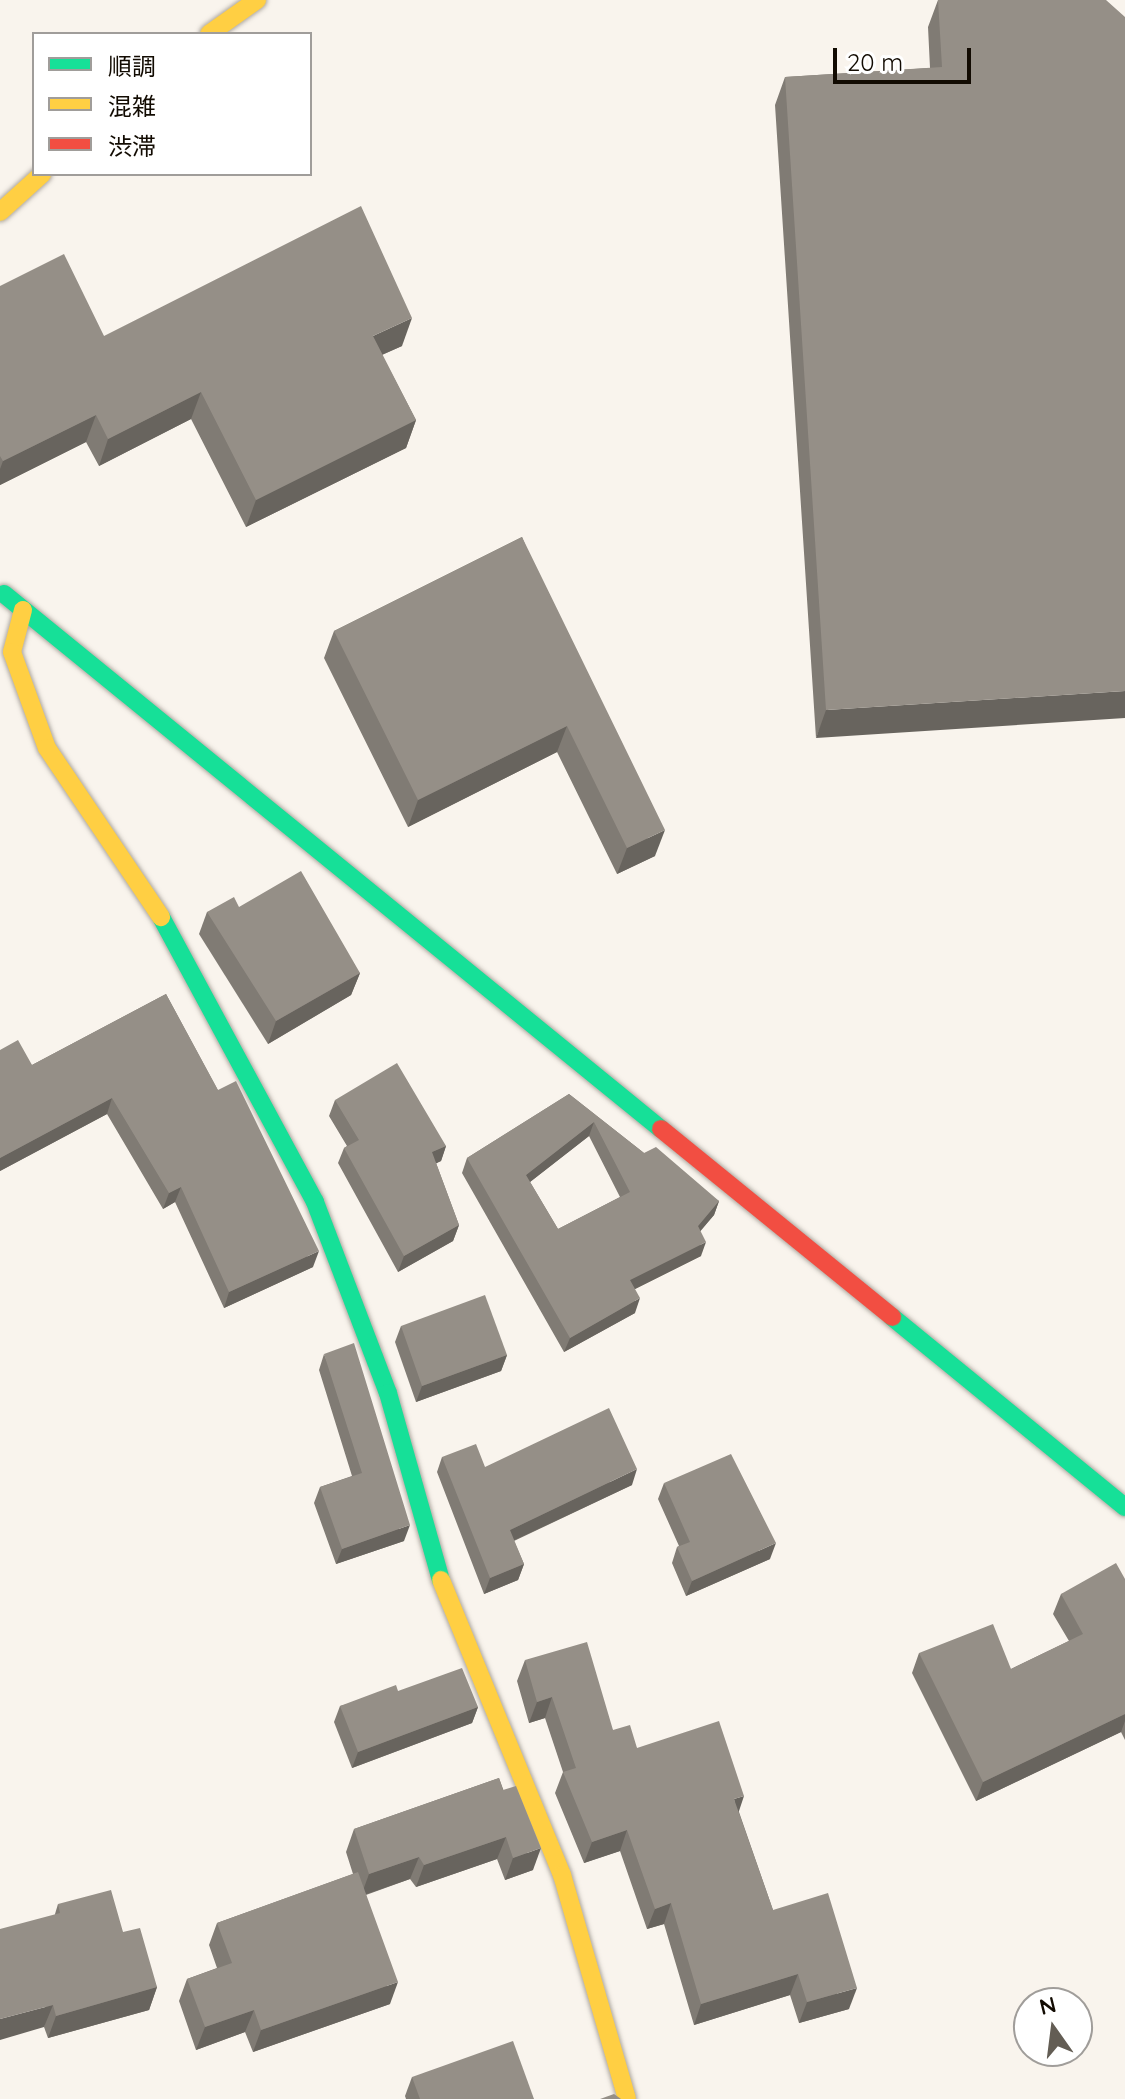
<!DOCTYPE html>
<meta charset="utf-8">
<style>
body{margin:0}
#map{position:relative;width:1125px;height:2099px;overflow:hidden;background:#f9f4ed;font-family:Quicksand,"Noto Sans JP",sans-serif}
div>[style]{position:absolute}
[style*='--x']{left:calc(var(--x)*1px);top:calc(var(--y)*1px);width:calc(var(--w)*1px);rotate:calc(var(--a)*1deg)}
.roads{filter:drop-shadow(0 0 2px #b0aaa2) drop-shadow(0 0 2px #b0aaa2)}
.fast>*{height:18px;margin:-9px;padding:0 9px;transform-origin:9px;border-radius:9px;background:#16e098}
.slow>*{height:18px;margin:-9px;padding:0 9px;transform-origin:9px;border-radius:9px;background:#ffcf43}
.jam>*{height:18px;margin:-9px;padding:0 9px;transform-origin:9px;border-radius:9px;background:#f24e42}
.wall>*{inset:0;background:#807b74}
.shaded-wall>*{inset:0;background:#68645e}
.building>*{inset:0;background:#958f87}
span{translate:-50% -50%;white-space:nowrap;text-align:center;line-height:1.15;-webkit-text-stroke:8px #fff;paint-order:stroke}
.legend{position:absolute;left:32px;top:32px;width:280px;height:144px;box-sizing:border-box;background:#fff;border:2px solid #a09d9a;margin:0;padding:10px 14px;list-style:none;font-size:24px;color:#120b02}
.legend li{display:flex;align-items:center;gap:16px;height:40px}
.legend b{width:40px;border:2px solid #a09d9a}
.north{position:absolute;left:1013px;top:1987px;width:80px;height:80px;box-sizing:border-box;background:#fff;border:2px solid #a09d9a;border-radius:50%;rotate:346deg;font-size:22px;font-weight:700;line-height:32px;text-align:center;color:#120b02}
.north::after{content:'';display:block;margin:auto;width:28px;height:36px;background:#635d54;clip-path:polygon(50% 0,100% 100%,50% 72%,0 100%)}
.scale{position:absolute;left:833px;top:48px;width:138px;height:36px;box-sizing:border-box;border:4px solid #120b02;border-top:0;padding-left:10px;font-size:24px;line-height:28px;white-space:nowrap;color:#120b02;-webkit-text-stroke:6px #fff;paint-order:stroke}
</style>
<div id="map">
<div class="roads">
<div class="fast">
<div style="--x:4;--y:594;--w:847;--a:39.16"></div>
<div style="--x:161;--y:917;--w:324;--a:61.6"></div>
<div style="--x:315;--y:1202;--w:204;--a:69.1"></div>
<div style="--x:388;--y:1393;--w:194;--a:74.2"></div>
<div style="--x:892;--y:1317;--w:301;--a:39.2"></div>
</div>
<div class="slow">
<div style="--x:209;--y:34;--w:59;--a:-35.3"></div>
<div style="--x:0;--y:212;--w:57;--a:-42.1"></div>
<div style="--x:23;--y:610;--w:43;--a:104.7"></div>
<div style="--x:12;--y:652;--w:102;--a:70"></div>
<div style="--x:47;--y:748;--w:204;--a:56"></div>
<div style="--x:441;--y:1580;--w:319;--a:67.7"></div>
<div style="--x:562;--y:1875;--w:233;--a:73.8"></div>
</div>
<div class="jam">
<div style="--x:661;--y:1129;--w:298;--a:39.1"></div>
</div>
</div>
<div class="wall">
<div style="clip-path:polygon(938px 0,1125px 17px,816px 738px,775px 105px,785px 77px,930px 68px,928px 27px)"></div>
<div style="clip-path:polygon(0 286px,104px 336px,402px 346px,382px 355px,416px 420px,406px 448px,246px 527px,191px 419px,99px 466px,86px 442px,0 485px)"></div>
<div style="clip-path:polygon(522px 537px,655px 856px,617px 874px,557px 752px,408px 827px,324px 658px,334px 631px)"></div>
<div style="clip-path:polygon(239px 907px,360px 973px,351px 995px,268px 1044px,199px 934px,207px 912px)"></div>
<div style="clip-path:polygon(166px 994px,313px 1267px,224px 1308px,175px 1202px,163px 1209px,107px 1114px,0 1171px,0 1050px,32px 1065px)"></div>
<div style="clip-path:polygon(evenodd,569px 1094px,644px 1153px,719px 1201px,714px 1215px,700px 1231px,701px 1256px,635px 1289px,635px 1313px,564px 1352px,462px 1173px,467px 1158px,569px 1094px,589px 1136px,620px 1197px,558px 1229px,530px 1182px,589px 1136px)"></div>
<div style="clip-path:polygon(335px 1100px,446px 1146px,441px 1161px,436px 1163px,459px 1225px,453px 1241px,398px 1272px,338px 1163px,344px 1148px,347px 1146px,329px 1116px)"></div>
<div style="clip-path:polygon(401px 1326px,507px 1355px,501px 1371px,416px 1402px,395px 1342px)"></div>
<div style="clip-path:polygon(324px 1354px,404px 1541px,336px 1564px,314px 1503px,320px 1487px,352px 1476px,319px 1370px)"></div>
<div style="clip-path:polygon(442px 1457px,485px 1467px,632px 1485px,514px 1541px,524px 1564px,518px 1580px,484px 1594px,437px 1472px)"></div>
<div style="clip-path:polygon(664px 1483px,770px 1559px,686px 1596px,672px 1563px,677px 1547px,679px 1546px,658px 1499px)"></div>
<div style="clip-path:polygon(1125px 1579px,1125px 1740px,1121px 1732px,976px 1801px,912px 1673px,919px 1653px,1011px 1669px,1069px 1641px,1053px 1614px,1061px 1594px)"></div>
<div style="clip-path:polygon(525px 1660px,613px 1730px,637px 1748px,739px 1812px,773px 1910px,849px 2009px,799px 2023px,790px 1995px,694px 2025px,664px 1924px,647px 1929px,620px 1851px,584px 1863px,555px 1793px,563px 1772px,545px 1718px,529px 1723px,517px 1681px)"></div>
<div style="clip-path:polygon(398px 1691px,478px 1707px,472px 1723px,352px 1768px,334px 1722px,340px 1706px)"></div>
<div style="clip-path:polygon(499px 1778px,533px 1870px,505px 1880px,497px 1859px,416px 1887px,410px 1879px,366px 1895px,390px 2004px,253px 2052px,245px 2032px,196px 2050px,179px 2001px,187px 1979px,217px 1968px,209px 1945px,217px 1923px,353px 1874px,346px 1852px,354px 1829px)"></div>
<div style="clip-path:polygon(58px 1904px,123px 1932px,157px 1987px,149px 2010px,48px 2038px,44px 2027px,55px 1914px)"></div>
<div style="clip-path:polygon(412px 2077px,534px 2099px,406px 2099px,405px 2096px)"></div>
</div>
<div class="shaded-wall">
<div style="clip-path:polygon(412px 318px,402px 346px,363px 363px,373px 336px)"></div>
<div style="clip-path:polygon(201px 392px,191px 419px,99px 466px,108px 439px)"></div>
<div style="clip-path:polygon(96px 415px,86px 442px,0 485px,0 469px,3px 461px)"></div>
<div style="clip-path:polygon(416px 420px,406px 448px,246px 527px,256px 500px)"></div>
<div style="clip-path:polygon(1125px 691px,1125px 718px,816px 738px,826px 710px)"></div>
<div style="clip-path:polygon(567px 726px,557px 752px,408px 827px,418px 800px)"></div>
<div style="clip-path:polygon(665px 830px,655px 856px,617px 874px,627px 848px)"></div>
<div style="clip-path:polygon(360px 973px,351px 995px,268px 1044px,276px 1021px)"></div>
<div style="clip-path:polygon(112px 1098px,107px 1114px,0 1171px,0 1158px)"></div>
<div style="clip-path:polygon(594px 1122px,589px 1136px,521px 1189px,526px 1175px)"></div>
<div style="clip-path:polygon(446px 1146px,441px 1161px,427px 1168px,432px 1152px)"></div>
<div style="clip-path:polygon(181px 1187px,175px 1202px,163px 1209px,169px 1193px)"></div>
<div style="clip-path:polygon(719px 1201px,714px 1215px,693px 1240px,698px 1226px)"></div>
<div style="clip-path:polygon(459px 1225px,453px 1241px,398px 1272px,404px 1256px)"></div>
<div style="clip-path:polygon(706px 1242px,701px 1256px,625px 1294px,630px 1280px)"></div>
<div style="clip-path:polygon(319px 1251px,313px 1267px,224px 1308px,229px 1292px)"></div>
<div style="clip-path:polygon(640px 1298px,635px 1313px,564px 1352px,570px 1338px)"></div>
<div style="clip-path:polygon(507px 1355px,501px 1371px,416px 1402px,422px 1386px)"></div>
<div style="clip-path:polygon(637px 1469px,632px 1485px,504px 1545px,510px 1530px)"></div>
<div style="clip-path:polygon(410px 1525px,404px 1541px,336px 1564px,342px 1549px)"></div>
<div style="clip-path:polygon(776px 1543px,770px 1559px,686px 1596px,692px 1581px)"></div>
<div style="clip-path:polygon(524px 1564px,518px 1580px,484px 1594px,490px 1578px)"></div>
<div style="clip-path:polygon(552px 1697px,545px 1718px,529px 1723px,537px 1702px)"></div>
<div style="clip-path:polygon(478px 1707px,472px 1723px,352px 1768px,358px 1752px)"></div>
<div style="clip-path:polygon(1125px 1714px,1125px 1721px,1121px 1732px,976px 1801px,983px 1782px)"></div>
<div style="clip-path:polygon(744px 1796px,737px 1817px,734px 1799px)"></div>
<div style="clip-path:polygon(627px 1830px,620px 1851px,584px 1863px,592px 1842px)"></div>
<div style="clip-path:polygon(506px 1837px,497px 1859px,416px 1887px,424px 1865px)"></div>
<div style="clip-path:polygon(541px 1848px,533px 1870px,505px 1880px,513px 1858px)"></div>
<div style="clip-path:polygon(419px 1857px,410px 1879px,361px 1896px,369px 1874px)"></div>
<div style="clip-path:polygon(671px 1903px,664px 1924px,647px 1929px,655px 1909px)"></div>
<div style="clip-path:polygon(798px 1974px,790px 1995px,694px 2025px,701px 2004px)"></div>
<div style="clip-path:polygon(398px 1982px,390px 2004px,253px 2052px,261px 2030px)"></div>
<div style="clip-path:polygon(157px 1987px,149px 2010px,48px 2038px,56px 2016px)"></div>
<div style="clip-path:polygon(857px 1988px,849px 2009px,799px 2023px,807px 2002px)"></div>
<div style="clip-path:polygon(53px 2005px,44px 2027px,0 2040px,0 2019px)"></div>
<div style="clip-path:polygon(254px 2010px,245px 2032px,196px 2050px,205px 2027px)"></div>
</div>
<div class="building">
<div style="clip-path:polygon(938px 0,1106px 0,1125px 17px,1125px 691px,826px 710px,785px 77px,942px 67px)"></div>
<div style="clip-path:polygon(361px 206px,412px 318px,373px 336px,416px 420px,256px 500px,201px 392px,108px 439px,96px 415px,3px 461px,0 456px,0 286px,64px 254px,104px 336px)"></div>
<div style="clip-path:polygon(522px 537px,665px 830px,627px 848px,567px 726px,418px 800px,334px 631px)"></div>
<div style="clip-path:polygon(301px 871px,360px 973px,276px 1021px,207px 912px,234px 897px,239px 907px)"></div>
<div style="clip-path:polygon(166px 994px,218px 1090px,236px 1081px,319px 1251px,229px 1292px,181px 1187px,169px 1193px,112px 1098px,0 1158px,0 1050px,18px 1040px,32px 1065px)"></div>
<div style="clip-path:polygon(397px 1063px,446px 1146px,432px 1152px,459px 1225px,404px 1256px,344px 1148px,359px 1140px,335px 1100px)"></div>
<div style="clip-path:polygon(evenodd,569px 1094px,644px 1153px,656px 1147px,719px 1201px,698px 1226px,706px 1242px,630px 1280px,640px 1298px,570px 1338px,467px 1158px,569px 1094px,594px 1122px,630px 1192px,558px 1229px,526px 1175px,594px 1122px)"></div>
<div style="clip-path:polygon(485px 1295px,507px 1355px,422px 1386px,401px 1326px)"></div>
<div style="clip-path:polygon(354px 1343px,410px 1525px,342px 1549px,320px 1487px,362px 1473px,324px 1354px)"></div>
<div style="clip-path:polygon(609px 1408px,637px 1469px,510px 1530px,524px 1564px,490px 1578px,442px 1457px,476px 1444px,485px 1467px)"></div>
<div style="clip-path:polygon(731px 1454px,776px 1543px,692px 1581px,677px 1547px,690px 1542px,664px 1483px)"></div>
<div style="clip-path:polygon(1116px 1563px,1125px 1579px,1125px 1714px,983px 1782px,919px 1653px,993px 1624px,1011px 1669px,1083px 1634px,1061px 1594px)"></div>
<div style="clip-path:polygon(587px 1642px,613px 1730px,630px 1725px,637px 1748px,719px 1721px,744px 1796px,734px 1799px,773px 1910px,828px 1893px,857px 1988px,807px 2002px,798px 1974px,701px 2004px,671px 1903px,655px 1909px,627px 1830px,592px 1842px,563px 1772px,576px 1768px,552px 1697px,537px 1702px,525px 1660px)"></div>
<div style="clip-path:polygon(462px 1668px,478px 1707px,358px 1752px,340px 1706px,396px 1685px,398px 1691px)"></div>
<div style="clip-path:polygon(499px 1778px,503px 1790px,516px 1786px,541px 1848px,513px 1858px,506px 1837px,424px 1865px,419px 1857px,369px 1874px,354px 1829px)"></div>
<div style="clip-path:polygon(358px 1872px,398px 1982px,261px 2030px,254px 2010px,205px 2027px,187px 1979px,232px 1963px,217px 1923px)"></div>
<div style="clip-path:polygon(111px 1890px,123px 1932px,140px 1928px,157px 1987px,56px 2016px,53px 2005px,0 2019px,0 1929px,60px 1913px,58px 1904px)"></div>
<div style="clip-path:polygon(513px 2041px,534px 2099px,420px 2099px,412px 2077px)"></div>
<div style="clip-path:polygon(614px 2094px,621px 2099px,600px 2099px)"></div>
</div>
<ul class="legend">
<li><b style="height:10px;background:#16e098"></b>順調</li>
<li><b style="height:10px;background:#ffcf43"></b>混雑</li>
<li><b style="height:10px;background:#f24e42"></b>渋滞</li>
</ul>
<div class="north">N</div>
<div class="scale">20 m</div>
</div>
